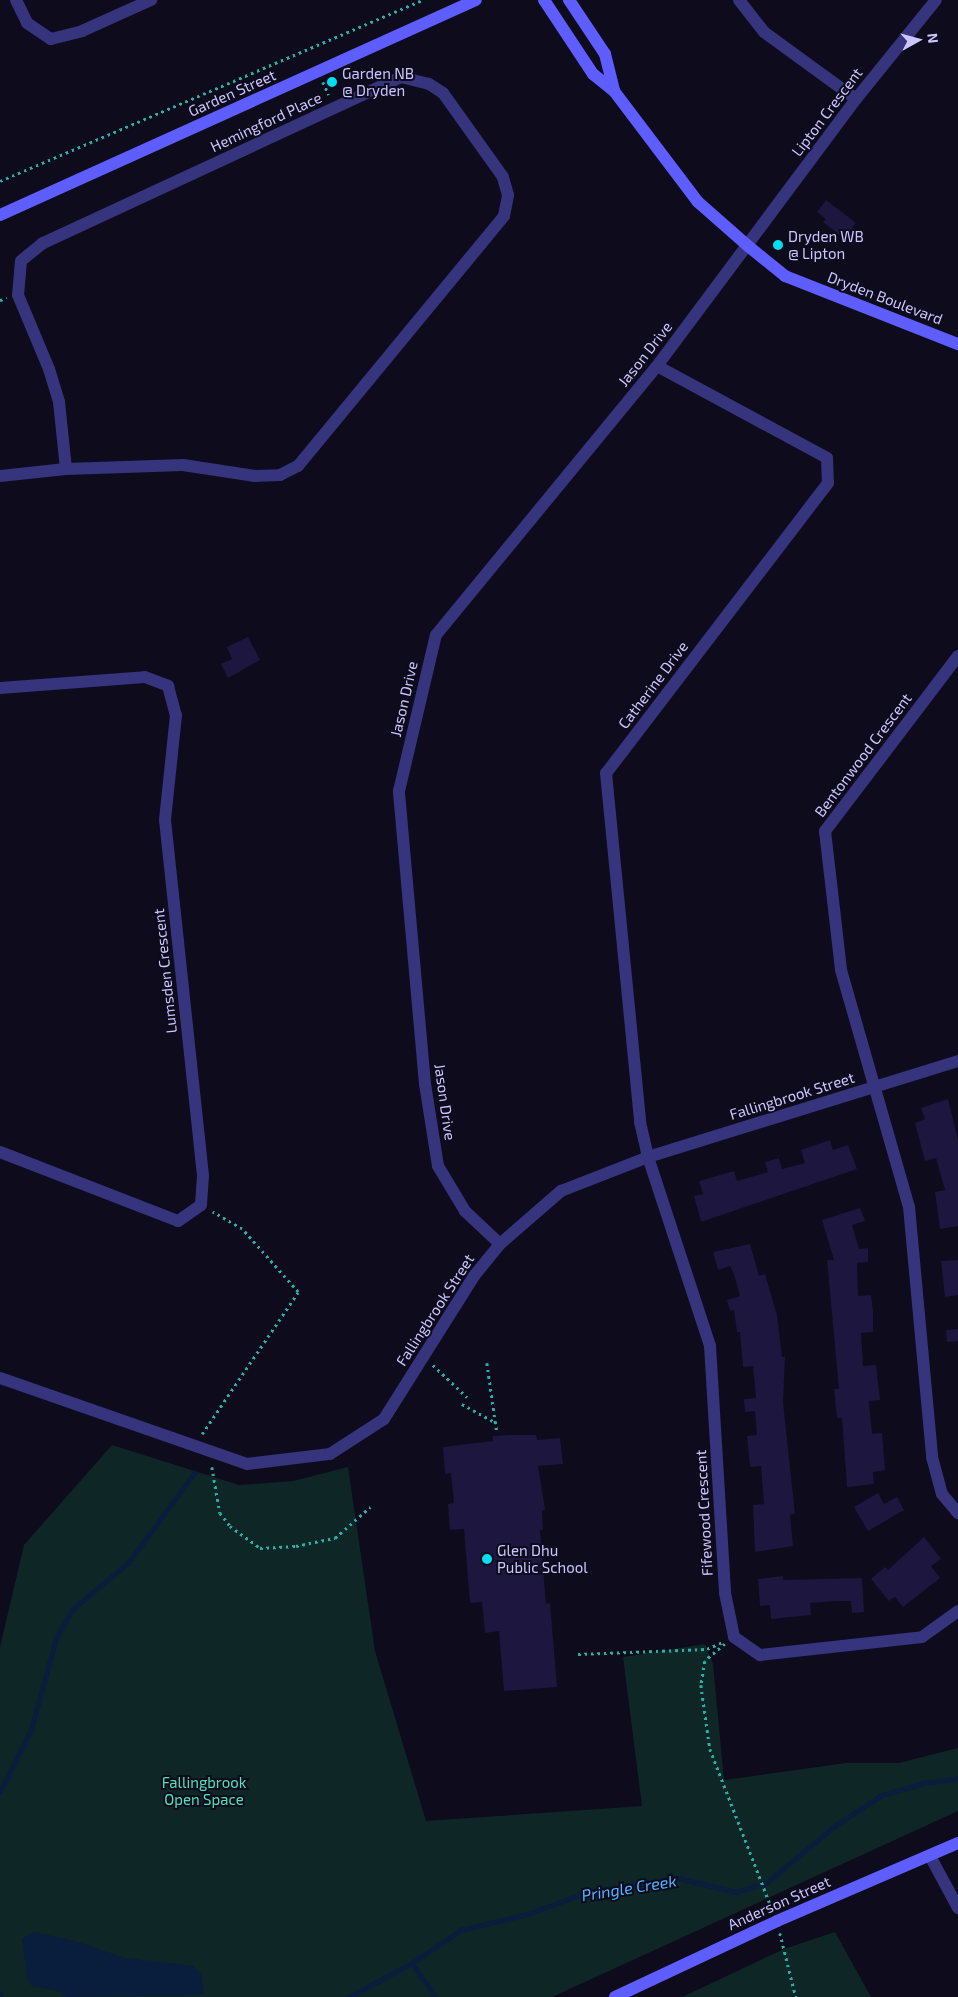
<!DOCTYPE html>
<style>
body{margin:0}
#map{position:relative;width:958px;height:1997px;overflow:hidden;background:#0d0b1c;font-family:"Exo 2",sans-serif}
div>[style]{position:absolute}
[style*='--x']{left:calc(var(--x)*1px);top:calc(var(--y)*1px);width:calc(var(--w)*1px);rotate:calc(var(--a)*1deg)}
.green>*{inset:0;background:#0e2625}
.water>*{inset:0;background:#091d3d}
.stream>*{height:4.5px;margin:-2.25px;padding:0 2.25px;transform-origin:2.25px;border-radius:2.25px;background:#091d3d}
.building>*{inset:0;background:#1d163e}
.path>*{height:2.5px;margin-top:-1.25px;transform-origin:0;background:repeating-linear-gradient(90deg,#29b0a5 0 2.5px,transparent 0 6.5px)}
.street>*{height:12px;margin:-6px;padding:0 6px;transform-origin:6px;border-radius:6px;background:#35347d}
.secondary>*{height:12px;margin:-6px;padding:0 6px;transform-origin:6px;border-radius:6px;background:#5e5dff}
.dots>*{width:14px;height:14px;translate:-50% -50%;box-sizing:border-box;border:2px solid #0d0b1c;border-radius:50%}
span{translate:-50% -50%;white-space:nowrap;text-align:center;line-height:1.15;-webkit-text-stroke:4px #0d0b1c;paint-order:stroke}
.poi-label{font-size:15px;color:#cbc6ff}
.left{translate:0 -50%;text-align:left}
.street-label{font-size:15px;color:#cbc6ff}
.park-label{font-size:15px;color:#50e1ba}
.water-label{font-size:16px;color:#54b3ff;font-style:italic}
.north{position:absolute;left:893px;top:15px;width:50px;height:50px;-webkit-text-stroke:4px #0d0b1c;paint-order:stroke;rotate:83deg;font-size:14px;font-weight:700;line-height:20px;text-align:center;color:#cbc6ff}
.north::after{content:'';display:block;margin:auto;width:18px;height:22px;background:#cbc6ff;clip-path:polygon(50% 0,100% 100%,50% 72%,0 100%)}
</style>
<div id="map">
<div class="green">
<div style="clip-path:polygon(112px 1445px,239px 1485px,293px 1481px,348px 1467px,375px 1651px,426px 1821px,642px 1806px,623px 1657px,705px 1644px,713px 1664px,724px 1780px,846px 1763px,899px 1763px,958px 1748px,958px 1811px,552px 1997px,0 1997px,0 1647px,24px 1545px)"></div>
<div style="clip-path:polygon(835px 1932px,871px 1997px,682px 1997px,784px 1949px)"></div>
</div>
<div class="water">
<div style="clip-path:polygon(34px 1932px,75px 1941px,125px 1958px,193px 1966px,201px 1974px,204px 1995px,67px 1997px,61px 1992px,32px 1986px,28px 1980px,22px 1939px)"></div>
</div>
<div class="stream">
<div style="--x:0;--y:1792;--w:69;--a:-63.4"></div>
<div style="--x:31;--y:1730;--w:95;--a:-74.8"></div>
<div style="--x:56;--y:1638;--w:34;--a:-60"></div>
<div style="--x:73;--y:1609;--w:72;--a:-39.9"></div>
<div style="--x:128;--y:1563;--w:112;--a:-53.7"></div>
<div style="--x:412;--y:1963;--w:42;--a:54.8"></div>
<div style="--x:0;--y:1993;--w:4;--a:76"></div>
<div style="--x:349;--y:1997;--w:72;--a:-28.4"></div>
<div style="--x:412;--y:1963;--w:59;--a:-34"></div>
<div style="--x:461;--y:1930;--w:69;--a:-13.4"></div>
<div style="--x:528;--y:1914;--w:63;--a:-20.4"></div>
<div style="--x:587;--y:1892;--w:92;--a:-8.7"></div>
<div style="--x:678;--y:1878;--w:60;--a:13.6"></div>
<div style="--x:736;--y:1892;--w:31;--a:-17"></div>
<div style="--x:766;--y:1883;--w:91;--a:-39.6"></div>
<div style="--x:836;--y:1825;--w:55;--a:-33.1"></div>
<div style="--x:882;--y:1795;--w:44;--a:-15.9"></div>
<div style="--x:924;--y:1783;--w:34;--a:-8"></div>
</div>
<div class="building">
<div style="clip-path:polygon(826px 200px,856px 223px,852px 227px,859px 232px,850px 243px,823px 222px,826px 219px,817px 212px)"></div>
<div style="clip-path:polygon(248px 637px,260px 660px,228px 678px,221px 664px,232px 659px,227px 647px)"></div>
<div style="clip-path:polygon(948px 1099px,958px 1140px,958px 1226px,940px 1229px,935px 1192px,945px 1190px,936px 1158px,925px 1161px,915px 1123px,925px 1119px,921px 1108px)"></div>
<div style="clip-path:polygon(830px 1140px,833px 1150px,848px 1145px,857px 1169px,701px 1222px,694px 1196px,703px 1194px,699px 1181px,734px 1171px,737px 1181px,768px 1172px,765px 1162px,779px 1158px,782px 1169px,805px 1163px,801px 1150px)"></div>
<div style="clip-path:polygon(860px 1208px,865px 1221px,852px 1225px,859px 1249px,868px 1248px,868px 1262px,857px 1263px,858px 1296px,871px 1295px,873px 1311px,873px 1332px,861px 1333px,863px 1366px,876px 1365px,880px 1400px,869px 1401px,872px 1434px,882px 1433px,885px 1470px,873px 1472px,874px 1484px,847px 1487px,842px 1418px,837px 1418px,834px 1389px,839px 1389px,827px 1260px,834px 1260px,822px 1220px)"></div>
<div style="clip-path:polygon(750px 1244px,759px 1276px,765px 1274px,777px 1315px,782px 1357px,785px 1357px,783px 1402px,795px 1514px,790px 1515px,793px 1546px,755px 1552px,753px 1505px,764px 1504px,761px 1466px,750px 1467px,747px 1436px,757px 1435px,755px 1411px,745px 1412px,744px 1399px,756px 1398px,753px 1366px,743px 1367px,740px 1332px,737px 1332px,734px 1310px,730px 1311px,727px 1300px,740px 1296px,734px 1274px,730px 1266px,718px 1270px,713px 1252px)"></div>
<div style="clip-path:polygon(958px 1260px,958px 1295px,945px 1297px,941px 1261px)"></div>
<div style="clip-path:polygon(958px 1329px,958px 1341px,947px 1342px,946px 1330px)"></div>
<div style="clip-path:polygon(512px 1435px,536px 1435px,537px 1440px,560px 1438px,563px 1464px,538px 1466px,545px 1510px,542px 1511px,543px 1530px,540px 1530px,546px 1604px,550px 1603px,557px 1687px,504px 1691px,499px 1631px,485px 1633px,482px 1602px,470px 1603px,464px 1529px,450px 1530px,448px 1504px,454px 1503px,451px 1473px,445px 1474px,443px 1447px,493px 1441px,493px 1436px)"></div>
<div style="clip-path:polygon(878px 1493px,884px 1504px,897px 1497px,904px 1510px,868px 1531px,854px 1507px)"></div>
<div style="clip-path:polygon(924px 1537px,941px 1559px,931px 1566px,940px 1578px,903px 1607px,895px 1597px,889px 1601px,871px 1579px,885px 1567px,888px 1570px)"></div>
<div style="clip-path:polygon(783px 1576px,783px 1580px,862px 1578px,864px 1612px,852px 1613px,851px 1601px,837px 1601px,810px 1603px,811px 1615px,771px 1619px,770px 1605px,760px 1606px,758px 1579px)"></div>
</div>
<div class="path">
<div style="--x:323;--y:82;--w:14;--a:65"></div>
<div style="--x:0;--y:181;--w:460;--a:-23.2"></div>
<div style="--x:0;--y:300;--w:7;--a:-16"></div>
<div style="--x:487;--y:1363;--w:70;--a:81.8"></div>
<div style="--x:433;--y:1365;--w:47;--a:43.3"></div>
<div style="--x:462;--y:1404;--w:39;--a:29"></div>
<div style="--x:202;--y:1434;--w:171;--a:-55.9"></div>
<div style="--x:298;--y:1292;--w:84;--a:-131.6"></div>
<div style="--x:242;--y:1229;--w:34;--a:-150"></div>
<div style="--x:212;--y:1467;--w:47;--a:80.1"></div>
<div style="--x:220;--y:1513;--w:16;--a:52"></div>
<div style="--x:230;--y:1526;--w:37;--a:36"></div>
<div style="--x:260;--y:1548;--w:36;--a:-3"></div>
<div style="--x:296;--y:1546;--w:40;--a:-12"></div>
<div style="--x:335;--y:1538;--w:47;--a:-41.5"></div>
<div style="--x:725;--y:1644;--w:26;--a:140"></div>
<div style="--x:705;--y:1661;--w:24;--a:99"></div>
<div style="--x:701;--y:1685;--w:65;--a:82"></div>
<div style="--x:710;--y:1749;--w:172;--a:68.8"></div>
<div style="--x:578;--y:1654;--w:129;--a:-2.2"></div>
<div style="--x:707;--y:1649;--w:17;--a:-24"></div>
<div style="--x:780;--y:1933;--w:66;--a:76"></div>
</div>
<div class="street">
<div style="--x:16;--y:0;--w:25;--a:64"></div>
<div style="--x:27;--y:23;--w:29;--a:34"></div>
<div style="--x:51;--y:39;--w:32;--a:-14"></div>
<div style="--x:82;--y:31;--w:76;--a:-24.2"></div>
<div style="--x:739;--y:0;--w:41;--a:52"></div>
<div style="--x:764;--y:32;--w:114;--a:36.1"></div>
<div style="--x:657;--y:366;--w:193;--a:28.4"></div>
<div style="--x:827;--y:458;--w:25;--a:88"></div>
<div style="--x:828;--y:483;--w:365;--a:127.4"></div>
<div style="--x:606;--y:773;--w:351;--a:84.4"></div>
<div style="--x:640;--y:1122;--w:36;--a:77"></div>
<div style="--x:648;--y:1157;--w:199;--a:71.8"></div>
<div style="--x:710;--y:1346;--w:247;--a:86.5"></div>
<div style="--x:725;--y:1593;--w:45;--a:78.4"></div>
<div style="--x:734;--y:1637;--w:32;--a:35"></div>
<div style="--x:760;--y:1655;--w:163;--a:-6.3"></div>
<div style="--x:922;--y:1637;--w:44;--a:-35.8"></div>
<div style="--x:0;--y:476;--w:66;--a:-6.1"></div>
<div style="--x:66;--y:469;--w:117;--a:-2"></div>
<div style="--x:183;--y:465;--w:73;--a:8.7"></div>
<div style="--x:255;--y:476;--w:25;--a:-2"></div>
<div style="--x:280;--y:475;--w:20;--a:-27"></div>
<div style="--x:298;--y:466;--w:324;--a:-50.5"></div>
<div style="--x:504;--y:216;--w:21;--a:-79"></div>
<div style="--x:508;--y:195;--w:19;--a:-106"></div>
<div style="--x:503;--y:177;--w:103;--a:-125.5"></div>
<div style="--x:443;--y:93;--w:17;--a:-147"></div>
<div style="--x:429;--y:84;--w:29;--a:-166"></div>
<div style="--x:401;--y:77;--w:395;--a:155.1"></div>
<div style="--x:43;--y:243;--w:28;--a:141"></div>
<div style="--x:21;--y:261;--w:34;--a:95"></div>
<div style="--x:18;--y:295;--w:80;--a:67.3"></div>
<div style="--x:49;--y:369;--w:34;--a:73"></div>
<div style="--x:59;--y:402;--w:67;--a:84"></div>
<div style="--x:958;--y:656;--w:220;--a:127.2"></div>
<div style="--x:825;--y:831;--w:140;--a:83.4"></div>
<div style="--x:841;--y:970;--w:247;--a:74"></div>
<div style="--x:909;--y:1207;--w:251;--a:84.7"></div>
<div style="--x:932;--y:1457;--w:38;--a:75"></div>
<div style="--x:942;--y:1494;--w:25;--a:50"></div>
<div style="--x:0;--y:688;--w:145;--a:-4.3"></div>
<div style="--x:145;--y:677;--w:25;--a:21"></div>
<div style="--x:168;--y:686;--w:30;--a:75"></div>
<div style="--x:176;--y:715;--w:106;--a:96"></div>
<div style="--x:165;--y:820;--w:358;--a:83.9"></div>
<div style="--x:203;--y:1176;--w:29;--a:94"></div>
<div style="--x:201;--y:1205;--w:28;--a:145"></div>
<div style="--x:178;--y:1221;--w:191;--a:-158.8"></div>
<div style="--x:500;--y:1244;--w:48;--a:-136.7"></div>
<div style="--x:465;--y:1211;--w:52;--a:-121"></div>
<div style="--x:438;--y:1166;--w:83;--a:-99"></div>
<div style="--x:425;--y:1084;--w:294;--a:-95.1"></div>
<div style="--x:399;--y:791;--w:160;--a:-76.7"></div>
<div style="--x:436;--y:635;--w:348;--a:-50.6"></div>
<div style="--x:657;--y:366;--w:333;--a:-53.3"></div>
<div style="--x:856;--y:99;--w:127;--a:-51.1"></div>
<div style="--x:0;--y:1378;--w:262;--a:19.2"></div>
<div style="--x:247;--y:1464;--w:84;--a:-6.9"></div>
<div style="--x:330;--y:1454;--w:64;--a:-32.9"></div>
<div style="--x:384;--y:1419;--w:169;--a:-57.8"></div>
<div style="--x:474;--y:1276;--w:41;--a:-50.9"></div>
<div style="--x:500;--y:1244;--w:81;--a:-41"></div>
<div style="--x:561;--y:1191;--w:93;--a:-21.3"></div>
<div style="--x:648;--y:1157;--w:325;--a:-17.2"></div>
<div style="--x:930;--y:1856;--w:59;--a:61.7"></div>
</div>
<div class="secondary">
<div style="--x:544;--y:0;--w:89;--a:56.5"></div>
<div style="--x:593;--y:74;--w:27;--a:39"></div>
<div style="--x:614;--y:91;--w:139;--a:52.9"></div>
<div style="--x:698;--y:202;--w:67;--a:41.3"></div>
<div style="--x:748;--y:246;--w:48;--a:39"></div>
<div style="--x:785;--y:276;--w:186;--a:21.5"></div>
<div style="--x:569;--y:0;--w:65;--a:56.3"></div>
<div style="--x:605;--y:54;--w:38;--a:76"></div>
<div style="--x:0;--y:215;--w:522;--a:-24.31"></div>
<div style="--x:615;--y:1997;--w:179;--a:-25.1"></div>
<div style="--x:777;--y:1921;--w:197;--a:-23.3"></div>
</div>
<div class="dots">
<div style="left:332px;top:82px;background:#00def1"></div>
<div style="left:778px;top:245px;background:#00def1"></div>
<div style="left:487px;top:1559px;background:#00def1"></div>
</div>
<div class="poi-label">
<span class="left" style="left:342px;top:82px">Garden NB<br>@ Dryden</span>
<span class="left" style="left:788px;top:245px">Dryden WB<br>@ Lipton</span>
<span class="left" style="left:497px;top:1559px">Glen Dhu<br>Public School</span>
</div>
<div class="street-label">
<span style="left:232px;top:93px;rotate:-24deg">Garden Street</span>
<span style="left:827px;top:112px;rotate:-53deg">Lipton Crescent</span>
<span style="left:266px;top:122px;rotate:-25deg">Hemingford Place</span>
<span style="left:885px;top:298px;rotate:21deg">Dryden Boulevard</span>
<span style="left:645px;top:354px;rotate:-52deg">Jason Drive</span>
<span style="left:653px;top:685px;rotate:-53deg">Catherine Drive</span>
<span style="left:404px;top:699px;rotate:-77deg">Jason Drive</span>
<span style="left:863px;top:755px;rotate:-53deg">Bentonwood Crescent</span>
<span style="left:165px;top:971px;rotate:-96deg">Lumsden Crescent</span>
<span style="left:792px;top:1096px;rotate:-17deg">Fallingbrook Street</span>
<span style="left:445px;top:1102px;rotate:82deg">Jason Drive</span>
<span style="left:435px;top:1310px;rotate:-57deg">Fallingbrook Street</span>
<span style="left:704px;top:1513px;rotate:-93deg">Fifewood Crescent</span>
<span style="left:779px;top:1903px;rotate:-24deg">Anderson Street</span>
</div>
<div class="park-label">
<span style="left:204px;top:1791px">Fallingbrook<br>Open Space</span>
</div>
<div class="water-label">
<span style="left:629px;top:1888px;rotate:-9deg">Pringle Creek</span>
</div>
<div class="north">N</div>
</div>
